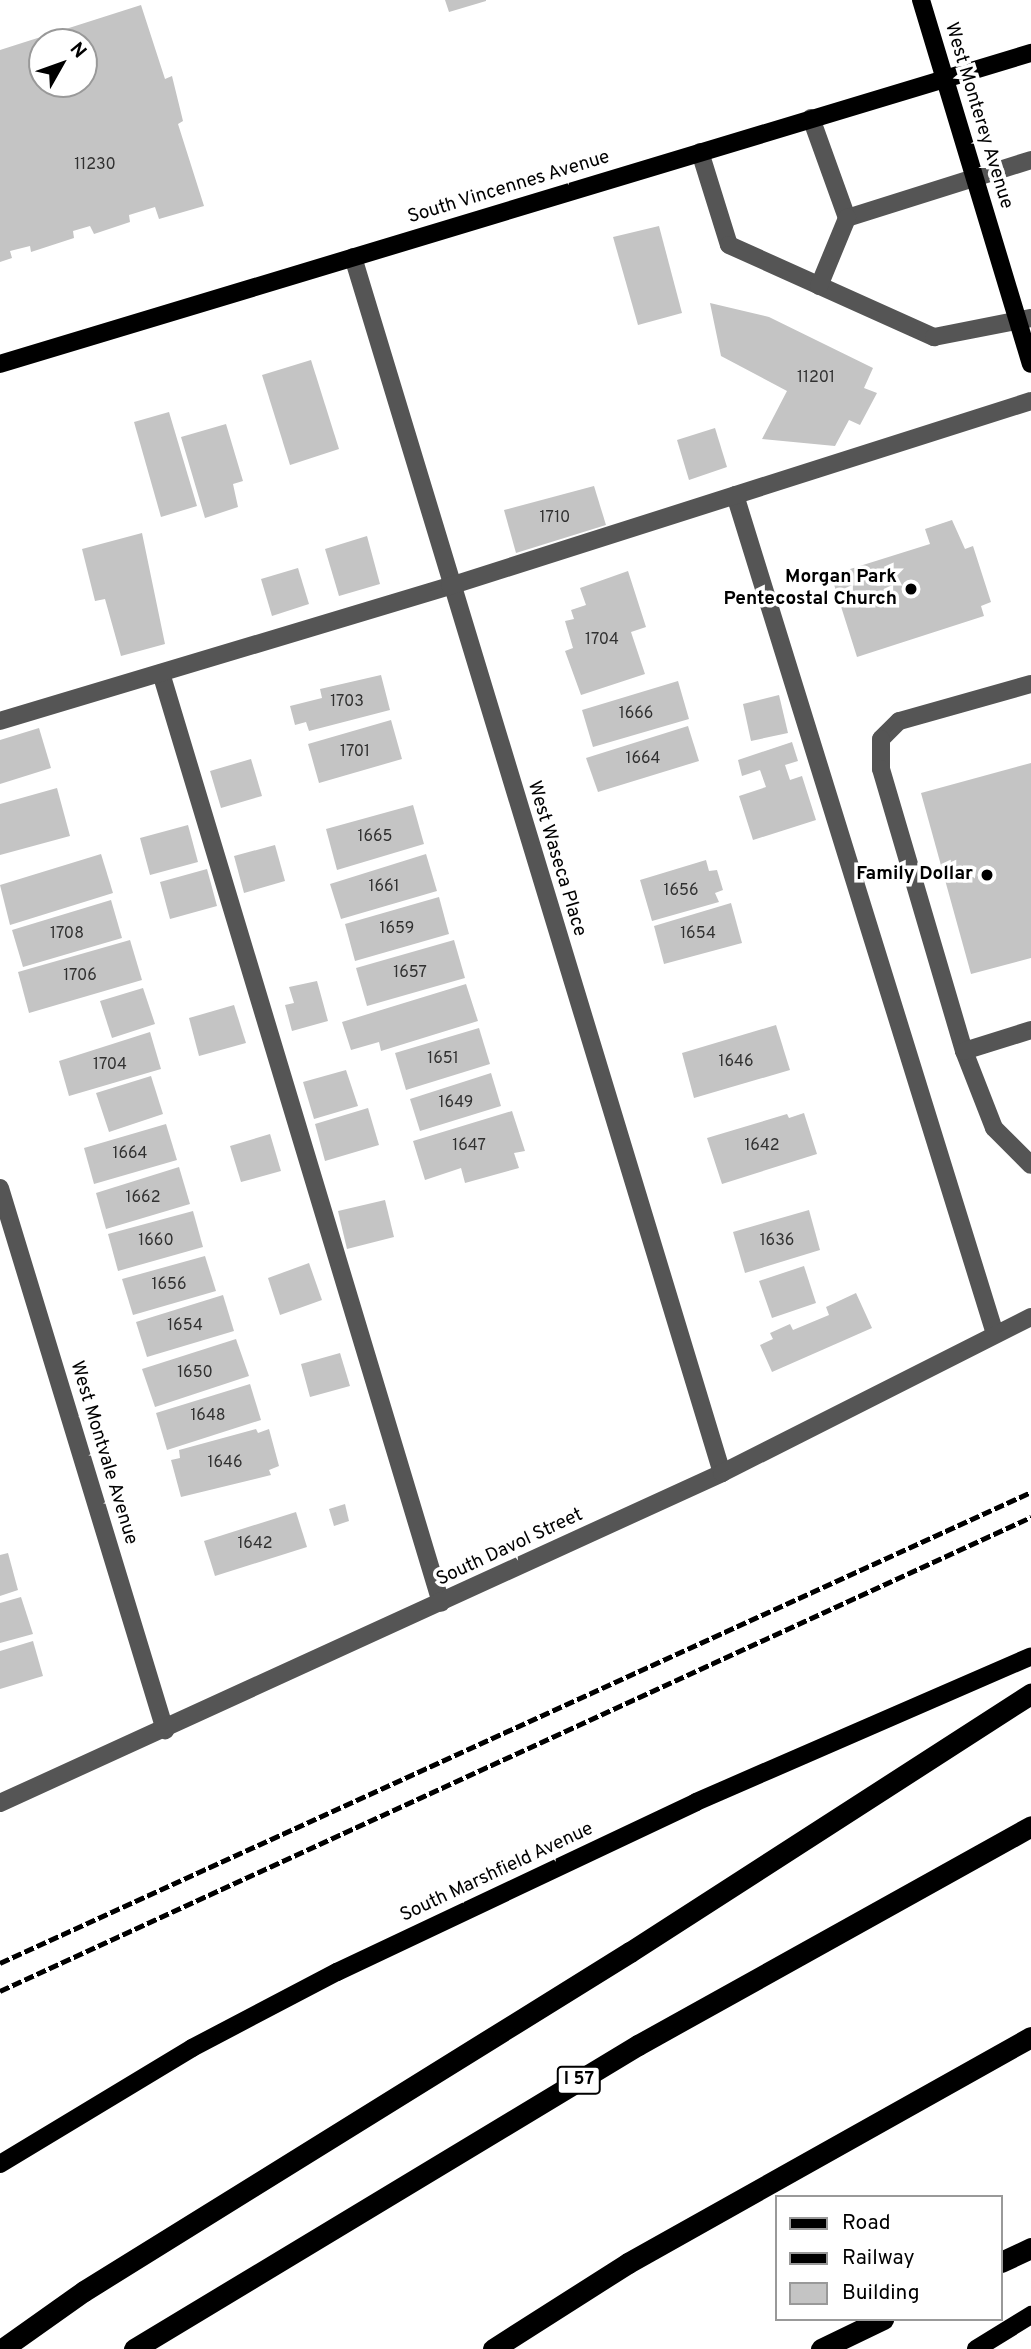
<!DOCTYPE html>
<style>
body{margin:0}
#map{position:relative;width:1031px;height:2349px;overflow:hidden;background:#fff;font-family:Overpass,sans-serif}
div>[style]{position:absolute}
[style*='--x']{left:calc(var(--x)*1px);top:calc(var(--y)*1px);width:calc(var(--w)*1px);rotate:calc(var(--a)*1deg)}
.building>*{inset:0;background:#c4c4c4}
.minor>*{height:18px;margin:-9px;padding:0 9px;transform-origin:9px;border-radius:9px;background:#555}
.major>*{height:18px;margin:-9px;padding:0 9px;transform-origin:9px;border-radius:9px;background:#000}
.highway>*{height:21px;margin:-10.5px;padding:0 10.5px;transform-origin:10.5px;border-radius:10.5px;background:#000}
.rail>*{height:5px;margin-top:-2.5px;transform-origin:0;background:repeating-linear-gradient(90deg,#000 0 10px,transparent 0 13.5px)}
.dots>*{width:19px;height:19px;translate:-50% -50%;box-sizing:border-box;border:4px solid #fff;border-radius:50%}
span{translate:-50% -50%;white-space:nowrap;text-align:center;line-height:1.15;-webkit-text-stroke:7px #fff;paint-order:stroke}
.number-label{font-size:16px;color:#313131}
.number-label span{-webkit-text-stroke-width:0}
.shield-label span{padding:2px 5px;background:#fff;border:2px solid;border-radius:5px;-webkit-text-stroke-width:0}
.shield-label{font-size:18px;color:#000;font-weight:700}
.street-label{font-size:19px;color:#000}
.poi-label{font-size:19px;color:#000;font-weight:700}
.right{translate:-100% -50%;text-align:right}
.legend{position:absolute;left:775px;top:2195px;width:228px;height:126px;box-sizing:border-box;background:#fff;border:2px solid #999;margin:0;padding:9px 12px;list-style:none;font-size:21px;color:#000}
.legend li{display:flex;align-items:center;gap:14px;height:35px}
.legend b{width:35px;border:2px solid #999}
.north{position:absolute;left:28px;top:28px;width:70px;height:70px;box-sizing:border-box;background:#fff;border:2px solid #999;border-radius:50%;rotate:50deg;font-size:19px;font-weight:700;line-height:28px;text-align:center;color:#000}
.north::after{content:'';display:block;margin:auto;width:24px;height:32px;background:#000;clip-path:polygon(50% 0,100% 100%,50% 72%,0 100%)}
</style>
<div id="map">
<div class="building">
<div style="clip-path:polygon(445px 0,486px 0,486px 1px,449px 12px)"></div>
<div style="clip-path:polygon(evenodd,141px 5px,165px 79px,172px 76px,183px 121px,178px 124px,204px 206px,159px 219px,155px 207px,129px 215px,130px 222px,94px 234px,90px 226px,73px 231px,74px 238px,31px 252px,30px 246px,10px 251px,12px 258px,0 262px,0 50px,141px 5px,42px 42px,84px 42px,84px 84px,42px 84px,42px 42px)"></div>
<div style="clip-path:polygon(659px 226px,682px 313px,638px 325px,613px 237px)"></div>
<div style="clip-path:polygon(710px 303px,769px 317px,873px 368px,864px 388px,877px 393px,860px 425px,849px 420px,835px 446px,762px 439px,787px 391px,721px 356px)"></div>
<div style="clip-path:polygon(311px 360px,339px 449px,290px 465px,262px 375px)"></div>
<div style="clip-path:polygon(169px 412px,197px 506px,161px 517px,134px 422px)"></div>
<div style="clip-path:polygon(226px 424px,243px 481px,233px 484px,238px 507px,205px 518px,181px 437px)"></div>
<div style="clip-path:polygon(715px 428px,727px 467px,689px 480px,677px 440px)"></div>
<div style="clip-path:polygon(594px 486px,606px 525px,516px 553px,504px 510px)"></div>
<div style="clip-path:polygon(952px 520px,965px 549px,973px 546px,991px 602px,981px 606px,984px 616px,857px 657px,831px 575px,930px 544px,925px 529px)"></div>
<div style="clip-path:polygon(142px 533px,165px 644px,121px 656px,105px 599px,95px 601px,82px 549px)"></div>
<div style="clip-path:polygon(367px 536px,380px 584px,339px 596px,325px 549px)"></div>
<div style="clip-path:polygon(298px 568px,309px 604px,272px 616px,261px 579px)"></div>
<div style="clip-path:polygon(628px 571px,646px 627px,631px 632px,645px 674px,581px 695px,565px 651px,573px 648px,565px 621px,574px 619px,571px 610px,586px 605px,580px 588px)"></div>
<div style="clip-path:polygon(381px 675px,390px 710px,309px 731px,306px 722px,295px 725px,290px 706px,322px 698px,320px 689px)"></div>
<div style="clip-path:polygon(678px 681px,689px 719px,593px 747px,582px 710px)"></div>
<div style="clip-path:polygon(779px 695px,788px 733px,751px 741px,743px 704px)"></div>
<div style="clip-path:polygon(391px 720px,402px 759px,319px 783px,308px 744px)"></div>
<div style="clip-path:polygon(688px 726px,699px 761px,598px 792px,586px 758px)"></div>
<div style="clip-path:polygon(39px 728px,51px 768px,0 784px,0 740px)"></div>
<div style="clip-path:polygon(792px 742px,798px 761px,785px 765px,790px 780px,802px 776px,816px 820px,753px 840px,739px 796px,766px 787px,760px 770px,742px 776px,738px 760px)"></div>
<div style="clip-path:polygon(251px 759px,262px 796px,221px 808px,210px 771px)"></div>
<div style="clip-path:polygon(1031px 763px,1031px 958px,971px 974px,921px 793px)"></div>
<div style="clip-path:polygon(57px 788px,70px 836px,0 855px,0 804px)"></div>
<div style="clip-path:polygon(413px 805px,424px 844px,337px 870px,326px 829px)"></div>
<div style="clip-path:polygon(188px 825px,198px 862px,150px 875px,140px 838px)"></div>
<div style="clip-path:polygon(275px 845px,285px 881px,244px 893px,234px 856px)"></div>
<div style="clip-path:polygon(101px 854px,113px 893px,10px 925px,0 885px)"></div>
<div style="clip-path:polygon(426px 854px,437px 891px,341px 919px,330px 884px)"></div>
<div style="clip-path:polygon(706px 860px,709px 871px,717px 870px,723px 890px,715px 893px,719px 902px,652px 921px,640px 880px)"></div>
<div style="clip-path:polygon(207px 869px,217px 906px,170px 919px,160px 882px)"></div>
<div style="clip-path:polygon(439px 897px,449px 934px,355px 961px,345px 924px)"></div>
<div style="clip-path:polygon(111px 900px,122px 938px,23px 967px,12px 930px)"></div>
<div style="clip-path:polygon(731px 903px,742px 943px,664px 964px,654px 926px)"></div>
<div style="clip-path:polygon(130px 940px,142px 980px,29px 1013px,18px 972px)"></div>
<div style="clip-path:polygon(454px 940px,465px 978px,367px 1006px,356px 968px)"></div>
<div style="clip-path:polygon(317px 981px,328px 1021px,292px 1031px,285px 1005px,294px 1003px,289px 987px)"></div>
<div style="clip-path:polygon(466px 984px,478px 1021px,381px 1051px,379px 1042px,351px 1050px,342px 1022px)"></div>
<div style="clip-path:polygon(143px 988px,155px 1024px,112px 1038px,100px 1001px)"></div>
<div style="clip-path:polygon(234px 1005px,246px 1043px,199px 1056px,189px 1018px)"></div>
<div style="clip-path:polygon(776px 1025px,790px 1070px,694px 1098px,682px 1053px)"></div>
<div style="clip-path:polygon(479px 1028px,490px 1064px,406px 1090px,395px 1053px)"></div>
<div style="clip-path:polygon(150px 1032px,161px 1069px,69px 1096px,59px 1061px)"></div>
<div style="clip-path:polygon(346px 1070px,358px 1106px,314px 1119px,303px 1082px)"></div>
<div style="clip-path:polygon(491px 1073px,501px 1106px,420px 1131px,410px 1099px)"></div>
<div style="clip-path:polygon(151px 1076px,163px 1114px,109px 1132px,96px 1093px)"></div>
<div style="clip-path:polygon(368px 1108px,379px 1145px,325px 1161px,315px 1124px)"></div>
<div style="clip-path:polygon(512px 1111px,525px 1151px,514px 1153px,519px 1168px,465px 1183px,461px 1168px,425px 1180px,413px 1141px)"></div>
<div style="clip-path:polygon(804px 1113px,817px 1154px,722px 1184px,707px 1138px,787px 1114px,789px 1118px)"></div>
<div style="clip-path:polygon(166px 1124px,177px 1160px,94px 1184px,84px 1148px)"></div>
<div style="clip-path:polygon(270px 1134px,281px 1171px,241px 1182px,230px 1146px)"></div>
<div style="clip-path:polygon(179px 1167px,190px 1204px,106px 1229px,96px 1193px)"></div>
<div style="clip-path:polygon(385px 1200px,394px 1237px,347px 1249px,338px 1211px)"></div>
<div style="clip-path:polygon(809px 1210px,820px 1250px,745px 1273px,733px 1232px)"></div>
<div style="clip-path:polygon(193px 1211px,203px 1247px,118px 1271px,108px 1234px)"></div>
<div style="clip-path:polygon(205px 1256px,216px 1291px,133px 1315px,122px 1279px)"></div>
<div style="clip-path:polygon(309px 1263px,322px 1300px,280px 1315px,268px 1278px)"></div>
<div style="clip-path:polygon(804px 1266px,816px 1303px,772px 1318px,759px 1281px)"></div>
<div style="clip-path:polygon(856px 1293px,872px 1328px,772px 1372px,760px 1345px,773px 1339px,770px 1333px,790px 1324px,793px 1330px,829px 1315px,826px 1307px)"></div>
<div style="clip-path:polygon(223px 1295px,234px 1331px,147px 1357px,136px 1322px)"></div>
<div style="clip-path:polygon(236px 1339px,249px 1376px,155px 1407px,142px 1369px)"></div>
<div style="clip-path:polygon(340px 1353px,350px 1386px,310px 1397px,301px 1364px)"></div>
<div style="clip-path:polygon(250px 1384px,261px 1420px,167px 1450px,156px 1413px)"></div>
<div style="clip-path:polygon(256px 1429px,258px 1433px,269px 1429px,279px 1466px,269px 1470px,271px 1475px,181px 1497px,171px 1460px,180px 1458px,179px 1450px)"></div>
<div style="clip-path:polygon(345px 1504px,349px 1521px,334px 1526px,329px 1509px)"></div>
<div style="clip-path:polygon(296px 1512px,307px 1547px,215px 1576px,204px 1541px)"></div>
<div style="clip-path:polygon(8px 1553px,18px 1590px,0 1596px,0 1555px)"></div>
<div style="clip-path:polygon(21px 1597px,33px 1634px,0 1643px,0 1603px)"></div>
<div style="clip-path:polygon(33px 1641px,43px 1676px,0 1689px,0 1651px)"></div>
</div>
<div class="minor">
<div style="--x:811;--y:118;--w:106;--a:70.2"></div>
<div style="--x:847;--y:218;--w:193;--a:-17.5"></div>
<div style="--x:700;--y:152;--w:97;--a:72.7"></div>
<div style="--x:729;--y:245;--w:225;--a:24.2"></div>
<div style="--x:934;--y:337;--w:99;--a:-11.1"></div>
<div style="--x:353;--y:257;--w:1271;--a:73.12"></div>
<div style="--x:819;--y:286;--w:74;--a:-67.6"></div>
<div style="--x:735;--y:495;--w:878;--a:72.78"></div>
<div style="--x:161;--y:673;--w:971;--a:73.24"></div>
<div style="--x:1031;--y:684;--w:137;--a:164.3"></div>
<div style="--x:899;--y:721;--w:25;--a:135"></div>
<div style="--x:881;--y:739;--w:30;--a:90"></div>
<div style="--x:881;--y:769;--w:294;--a:73.6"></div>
<div style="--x:964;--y:1051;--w:83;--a:68.7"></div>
<div style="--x:994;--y:1128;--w:52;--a:45"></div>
<div style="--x:0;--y:721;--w:470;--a:-16.7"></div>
<div style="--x:450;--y:586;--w:610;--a:-17.66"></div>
<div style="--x:964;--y:1051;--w:70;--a:-17.4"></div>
<div style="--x:0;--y:1188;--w:567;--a:73.07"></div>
<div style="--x:0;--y:1803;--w:794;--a:-24.56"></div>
<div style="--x:722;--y:1473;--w:346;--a:-26.8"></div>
</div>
<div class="major">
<div style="--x:921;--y:0;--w:380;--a:73.2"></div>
<div style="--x:0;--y:364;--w:1077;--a:-16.79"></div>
<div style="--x:0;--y:2164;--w:224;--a:-31.1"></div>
<div style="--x:192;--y:2048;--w:164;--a:-27.7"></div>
<div style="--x:337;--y:1972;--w:397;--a:-25.3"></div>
<div style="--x:696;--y:1802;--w:365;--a:-23.5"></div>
<div style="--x:976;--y:2349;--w:65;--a:-31.7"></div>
</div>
<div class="highway">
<div style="--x:1001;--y:2262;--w:33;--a:-25"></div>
<div style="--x:2;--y:2349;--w:100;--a:-35.3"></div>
<div style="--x:84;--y:2291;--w:643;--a:-31.84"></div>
<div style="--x:630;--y:1952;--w:477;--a:-32.8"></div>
<div style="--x:134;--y:2349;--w:589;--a:-31.1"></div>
<div style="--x:638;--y:2045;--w:450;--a:-29.1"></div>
<div style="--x:493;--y:2349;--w:160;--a:-32.5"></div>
<div style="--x:628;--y:2263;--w:462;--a:-29.3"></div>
<div style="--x:821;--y:2349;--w:69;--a:-25.8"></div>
</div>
<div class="rail">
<div style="--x:0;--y:1963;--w:1133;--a:-24.55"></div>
<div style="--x:0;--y:1991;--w:1135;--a:-24.69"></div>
</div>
<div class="dots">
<div style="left:911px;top:589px;background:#000"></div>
<div style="left:987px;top:875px;background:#000"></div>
</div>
<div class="number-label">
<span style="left:95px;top:165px">11230</span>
<span style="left:816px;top:378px">11201</span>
<span style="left:555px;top:518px">1710</span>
<span style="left:602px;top:640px">1704</span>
<span style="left:347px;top:702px">1703</span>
<span style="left:636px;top:714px">1666</span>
<span style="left:355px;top:752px">1701</span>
<span style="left:643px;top:759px">1664</span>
<span style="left:375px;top:837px">1665</span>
<span style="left:384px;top:887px">1661</span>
<span style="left:681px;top:891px">1656</span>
<span style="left:397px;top:929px">1659</span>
<span style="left:67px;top:934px">1708</span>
<span style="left:698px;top:934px">1654</span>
<span style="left:410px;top:973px">1657</span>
<span style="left:80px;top:976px">1706</span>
<span style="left:443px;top:1059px">1651</span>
<span style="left:736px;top:1062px">1646</span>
<span style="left:110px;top:1065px">1704</span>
<span style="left:456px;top:1103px">1649</span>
<span style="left:469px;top:1146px">1647</span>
<span style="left:762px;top:1146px">1642</span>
<span style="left:130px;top:1154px">1664</span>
<span style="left:143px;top:1198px">1662</span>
<span style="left:156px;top:1241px">1660</span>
<span style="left:777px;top:1241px">1636</span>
<span style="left:169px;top:1285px">1656</span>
<span style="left:185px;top:1326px">1654</span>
<span style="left:195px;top:1373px">1650</span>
<span style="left:208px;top:1416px">1648</span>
<span style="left:225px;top:1463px">1646</span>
<span style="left:255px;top:1544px">1642</span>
</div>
<div class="shield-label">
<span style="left:579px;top:2080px">I 57</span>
</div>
<div class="street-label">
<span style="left:978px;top:116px;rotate:73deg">West Monterey Avenue</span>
<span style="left:509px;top:188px;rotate:-17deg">South Vincennes Avenue</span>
<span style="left:556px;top:859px;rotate:73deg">West Waseca Place</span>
<span style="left:103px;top:1453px;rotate:73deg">West Montvale Avenue</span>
<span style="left:510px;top:1548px;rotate:-25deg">South Davol Street</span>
<span style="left:497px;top:1873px;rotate:-25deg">South Marshfield Avenue</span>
</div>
<div class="poi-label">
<span class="right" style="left:897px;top:589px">Morgan Park<br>Pentecostal Church</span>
<span class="right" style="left:973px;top:875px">Family Dollar</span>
</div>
<ul class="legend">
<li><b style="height:9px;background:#000"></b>Road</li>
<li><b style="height:9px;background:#000"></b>Railway</li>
<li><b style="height:19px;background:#c4c4c4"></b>Building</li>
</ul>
<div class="north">N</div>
</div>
